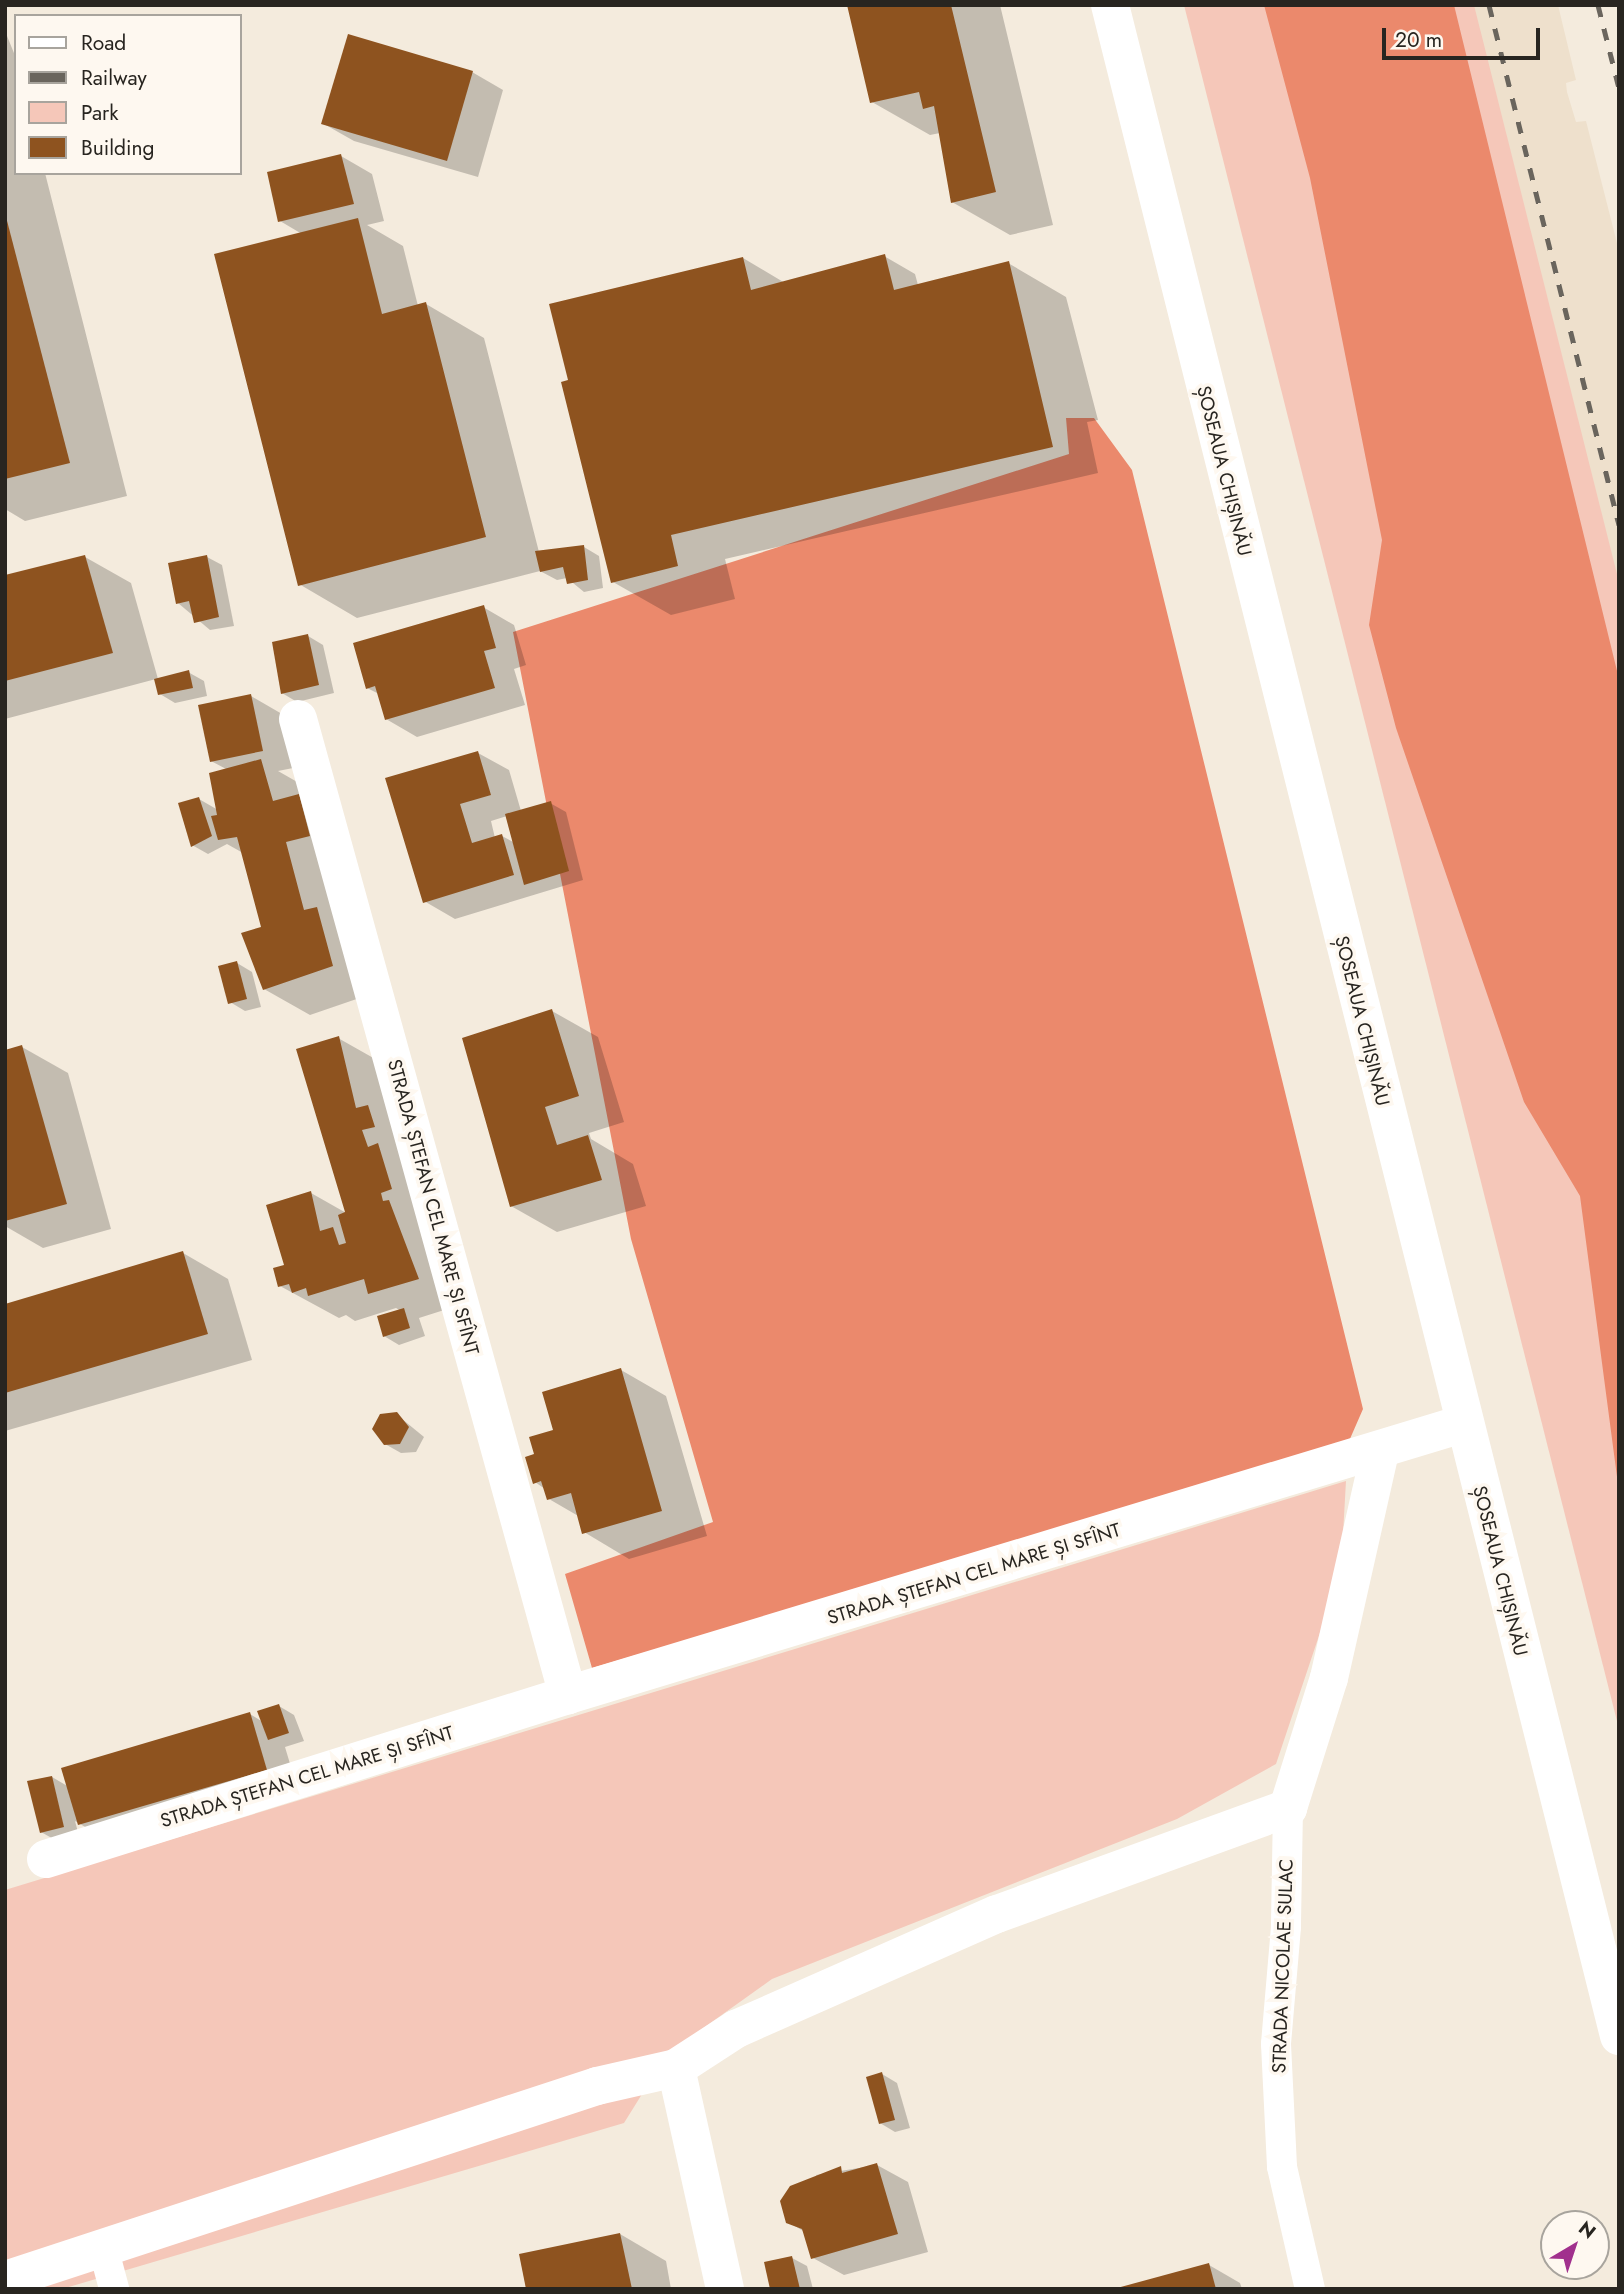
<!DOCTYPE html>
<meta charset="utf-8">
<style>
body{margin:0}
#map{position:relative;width:1624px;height:2294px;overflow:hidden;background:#f4ebdd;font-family:Jost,sans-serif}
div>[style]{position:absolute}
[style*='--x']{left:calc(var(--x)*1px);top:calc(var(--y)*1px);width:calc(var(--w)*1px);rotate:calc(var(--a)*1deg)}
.built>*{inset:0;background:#eee0cc}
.green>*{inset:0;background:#f5c7b9}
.forest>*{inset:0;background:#eb896c}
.shadow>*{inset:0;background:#0003}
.building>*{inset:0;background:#8e531f}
.service>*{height:30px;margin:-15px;padding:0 15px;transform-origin:15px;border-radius:15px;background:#fff}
.minor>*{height:38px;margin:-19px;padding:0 19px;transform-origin:19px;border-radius:19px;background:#fff}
.trunk>*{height:38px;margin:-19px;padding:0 19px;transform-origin:19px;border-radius:19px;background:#fff}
.rail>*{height:5px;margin-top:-2.5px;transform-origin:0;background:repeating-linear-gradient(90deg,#6a655d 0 12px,transparent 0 24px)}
span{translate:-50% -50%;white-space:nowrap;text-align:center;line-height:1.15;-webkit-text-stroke:7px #fef8f0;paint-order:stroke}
.street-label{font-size:19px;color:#282520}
.frame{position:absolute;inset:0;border:7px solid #282520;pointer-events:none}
.legend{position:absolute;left:14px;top:14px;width:228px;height:161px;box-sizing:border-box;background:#fef8f0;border:2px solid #a8a49d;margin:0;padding:9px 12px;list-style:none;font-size:21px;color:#282520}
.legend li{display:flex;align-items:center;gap:14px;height:35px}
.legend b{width:35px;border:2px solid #a8a49d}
.north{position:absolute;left:1540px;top:2210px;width:70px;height:70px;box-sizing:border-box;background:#fef8f0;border:2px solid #a8a49d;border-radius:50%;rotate:39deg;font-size:19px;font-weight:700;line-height:28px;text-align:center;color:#282520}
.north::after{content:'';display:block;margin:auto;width:24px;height:32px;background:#a1308d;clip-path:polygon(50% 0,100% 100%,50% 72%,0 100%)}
.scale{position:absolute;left:1382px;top:28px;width:158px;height:32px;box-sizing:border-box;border:4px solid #282520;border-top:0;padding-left:9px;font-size:21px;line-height:24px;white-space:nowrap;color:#282520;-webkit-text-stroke:5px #fef8f0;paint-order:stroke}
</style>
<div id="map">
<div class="built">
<div style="clip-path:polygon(1441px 5px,1558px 5px,1576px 80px,1566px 83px,1567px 92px,1576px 122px,1586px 121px,1619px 251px,1619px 719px)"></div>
</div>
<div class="green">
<div style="clip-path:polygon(1184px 5px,1474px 5px,1619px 582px,1619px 1729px)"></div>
<div style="clip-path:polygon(1346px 1481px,1341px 1570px,1276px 1764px,1177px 1819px,772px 1979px,667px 2054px,624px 2123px,62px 2289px,5px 2289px,5px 1890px)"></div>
</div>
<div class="forest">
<div style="clip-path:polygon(1264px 5px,1454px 5px,1619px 679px,1619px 1492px,1580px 1196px,1524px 1102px,1396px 728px,1369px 625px,1382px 540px,1310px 178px)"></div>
<div style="clip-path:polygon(1066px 418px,1094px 418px,1132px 470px,1363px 1409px,1346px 1448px,592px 1668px,565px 1574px,713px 1522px,631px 1239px,513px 632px,1069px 454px)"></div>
</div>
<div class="shadow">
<div style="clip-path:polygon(849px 5px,1000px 5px,1053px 225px,1010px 235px,952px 202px,940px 133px,930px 135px,872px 102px)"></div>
<div style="clip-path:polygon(5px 31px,16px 58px,16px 173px,45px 173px,127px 496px,25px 521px,5px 509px)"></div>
<div style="clip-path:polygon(472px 72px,503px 90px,478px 177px,354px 141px,324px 124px)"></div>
<div style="clip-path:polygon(341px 156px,372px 174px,384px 221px,367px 225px,403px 246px,418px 306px,426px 304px,484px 338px,539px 552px,584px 547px,599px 556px,603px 588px,584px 592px,567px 578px,557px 580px,540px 571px,357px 618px,299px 584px,302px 234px,280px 221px)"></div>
<div style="clip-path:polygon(884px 256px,915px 274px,918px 285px,1008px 263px,1066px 297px,1098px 420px,1087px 422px,1098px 473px,725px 559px,735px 599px,671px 615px,613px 582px,570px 381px,743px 258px,785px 283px)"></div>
<div style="clip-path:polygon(85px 557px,131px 583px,158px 679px,188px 672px,204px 681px,207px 696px,175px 703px,160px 694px,156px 679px,5px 719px,5px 577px)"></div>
<div style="clip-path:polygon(207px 557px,222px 565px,234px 626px,210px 630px,178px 603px)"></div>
<div style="clip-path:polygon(483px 607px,514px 625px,526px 665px,514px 669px,525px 705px,417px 737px,386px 719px,379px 694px,367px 688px)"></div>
<div style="clip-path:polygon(308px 636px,323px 645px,334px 693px,297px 702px,282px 693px)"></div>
<div style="clip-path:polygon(251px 696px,282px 714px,293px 768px,278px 771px,306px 787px,377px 992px,310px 1015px,264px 989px,264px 928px,243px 853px,227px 844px,208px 854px,192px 845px,199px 799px,218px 810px,228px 770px,211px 761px)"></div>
<div style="clip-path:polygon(evenodd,478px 753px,509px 770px,521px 811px,550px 803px,566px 812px,583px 880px,455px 919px,424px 901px,478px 753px,507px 816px,515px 843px,502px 836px,495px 838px,491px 821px,507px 816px)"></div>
<div style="clip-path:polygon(237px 963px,252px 972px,261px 1007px,245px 1011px,230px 1002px)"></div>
<div style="clip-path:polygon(552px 1011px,598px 1037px,624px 1122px,589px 1133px,591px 1139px,633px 1164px,646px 1206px,557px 1232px,511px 1206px)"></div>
<div style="clip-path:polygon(338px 1038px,384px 1064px,463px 1304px,419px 1318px,425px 1336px,399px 1345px,384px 1336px,401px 1311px,396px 1308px,355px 1321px,346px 1315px,339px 1318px,280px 1286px,311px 1193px,348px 1214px)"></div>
<div style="clip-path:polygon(22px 1047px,68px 1073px,111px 1229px,43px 1248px,5px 1226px,5px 1052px)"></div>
<div style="clip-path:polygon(183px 1253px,228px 1279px,252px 1360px,5px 1431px,5px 1305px)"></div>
<div style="clip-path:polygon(621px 1370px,666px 1396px,707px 1536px,629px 1559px,584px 1532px,580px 1517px,549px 1499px,545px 1489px,535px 1482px,536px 1455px)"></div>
<div style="clip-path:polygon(396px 1414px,424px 1437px,416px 1452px,401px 1453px,385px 1444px)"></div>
<div style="clip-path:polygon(279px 1706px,294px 1715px,304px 1741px,285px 1747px,297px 1787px,111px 1842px,75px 1821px,79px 1836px,57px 1841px,41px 1832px,52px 1777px,69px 1787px,250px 1714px,263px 1722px)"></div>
<div style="clip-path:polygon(882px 2074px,897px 2083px,910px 2128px,895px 2132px,880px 2123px)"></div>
<div style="clip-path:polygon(877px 2165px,908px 2182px,928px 2252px,844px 2275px,813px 2258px,805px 2232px,788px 2222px,818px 2180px,816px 2175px)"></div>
<div style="clip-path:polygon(620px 2234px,666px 2261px,671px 2289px,528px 2289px)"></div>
<div style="clip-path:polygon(792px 2258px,807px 2266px,813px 2289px,772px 2289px)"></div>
<div style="clip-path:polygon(1209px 2265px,1240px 2283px,1242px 2289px,1120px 2289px)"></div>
</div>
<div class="building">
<div style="clip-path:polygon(847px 5px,951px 5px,996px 192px,951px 203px,934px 106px,923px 109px,919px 92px,870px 103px)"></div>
<div style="clip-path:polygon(348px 34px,473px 71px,447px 161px,321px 124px)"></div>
<div style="clip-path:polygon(341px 154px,354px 204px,278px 222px,267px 172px)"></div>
<div style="clip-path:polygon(5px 213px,70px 463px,5px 479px)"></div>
<div style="clip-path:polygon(358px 218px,382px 314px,426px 302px,486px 537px,298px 586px,214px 254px)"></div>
<div style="clip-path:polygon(885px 254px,894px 290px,1009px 261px,1053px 447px,671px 535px,678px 566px,611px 583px,561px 382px,568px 380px,549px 304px,743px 257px,751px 290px)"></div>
<div style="clip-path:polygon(584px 545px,588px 580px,567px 584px,563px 567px,540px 572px,535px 551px)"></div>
<div style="clip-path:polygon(85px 555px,113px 653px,5px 681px,5px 575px)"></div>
<div style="clip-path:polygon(207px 555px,219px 617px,194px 623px,189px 601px,176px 604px,168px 563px)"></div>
<div style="clip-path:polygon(484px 605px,496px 648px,484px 651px,495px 688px,385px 720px,375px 686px,366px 689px,353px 643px)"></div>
<div style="clip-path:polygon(308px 634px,319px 685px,281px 694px,272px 642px)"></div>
<div style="clip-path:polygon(189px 670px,193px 688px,158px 695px,154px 679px)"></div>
<div style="clip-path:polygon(251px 694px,263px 751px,210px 762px,198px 705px)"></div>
<div style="clip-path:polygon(478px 751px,491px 795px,460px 804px,472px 843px,502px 834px,514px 875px,423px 903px,385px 778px)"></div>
<div style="clip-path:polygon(261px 759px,273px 801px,299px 794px,310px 836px,286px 842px,304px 910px,317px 907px,333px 966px,263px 990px,241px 933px,261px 927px,237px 837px,218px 840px,211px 816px,217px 815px,209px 773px)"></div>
<div style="clip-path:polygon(199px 797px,212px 836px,191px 847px,178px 803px)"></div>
<div style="clip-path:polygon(551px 801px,569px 871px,524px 885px,505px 814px)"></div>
<div style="clip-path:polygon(237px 961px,247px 999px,228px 1004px,218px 966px)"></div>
<div style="clip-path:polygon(552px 1009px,579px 1096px,545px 1107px,557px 1145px,588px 1135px,602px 1180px,510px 1207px,462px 1038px)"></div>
<div style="clip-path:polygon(339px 1036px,356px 1108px,368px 1105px,375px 1127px,362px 1130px,368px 1147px,378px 1143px,392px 1189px,381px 1193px,383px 1201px,389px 1200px,419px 1279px,368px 1294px,364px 1279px,308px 1296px,306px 1288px,292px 1293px,289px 1284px,278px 1287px,273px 1268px,284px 1265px,266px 1205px,311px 1191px,320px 1231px,333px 1227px,339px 1245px,346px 1243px,338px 1215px,345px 1212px,296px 1049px)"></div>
<div style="clip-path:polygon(22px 1045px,67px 1204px,5px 1221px,5px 1050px)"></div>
<div style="clip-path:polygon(183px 1251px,208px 1334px,5px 1393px,5px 1304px)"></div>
<div style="clip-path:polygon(404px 1308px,410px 1328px,383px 1337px,377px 1316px)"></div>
<div style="clip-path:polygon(621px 1368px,662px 1511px,582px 1534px,571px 1493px,547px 1500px,541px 1481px,533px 1484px,525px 1457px,534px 1454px,529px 1437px,553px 1430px,542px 1392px)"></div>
<div style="clip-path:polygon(397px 1412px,409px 1427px,400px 1444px,384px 1445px,372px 1429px,380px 1414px)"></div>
<div style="clip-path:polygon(279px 1704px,289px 1733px,268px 1740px,257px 1711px)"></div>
<div style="clip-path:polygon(250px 1712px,267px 1770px,78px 1825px,61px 1768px)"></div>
<div style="clip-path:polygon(52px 1776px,64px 1827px,40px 1833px,27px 1781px)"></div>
<div style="clip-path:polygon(882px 2072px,895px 2120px,879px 2124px,866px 2077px)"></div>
<div style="clip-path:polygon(877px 2163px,898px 2234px,811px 2259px,802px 2229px,786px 2223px,780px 2201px,790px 2186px,841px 2166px,842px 2173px)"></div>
<div style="clip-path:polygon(620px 2233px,632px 2289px,526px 2289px,519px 2254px)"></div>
<div style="clip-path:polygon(792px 2256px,800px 2289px,770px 2289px,764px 2262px)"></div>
<div style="clip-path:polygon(1209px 2263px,1216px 2289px,1117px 2289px,1117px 2288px)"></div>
</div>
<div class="service">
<div style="--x:1288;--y:1808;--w:119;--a:91"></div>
<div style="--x:1286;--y:1927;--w:117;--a:94.9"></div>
<div style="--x:1276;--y:2044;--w:123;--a:87.2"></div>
<div style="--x:1282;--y:2167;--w:125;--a:77.1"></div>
<div style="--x:104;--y:2251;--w:39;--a:75"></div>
</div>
<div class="minor">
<div style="--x:298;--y:719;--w:1013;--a:74.54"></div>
<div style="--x:46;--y:1859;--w:547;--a:-17.44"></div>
<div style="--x:568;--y:1695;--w:934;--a:-16.86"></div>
<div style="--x:676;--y:2068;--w:226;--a:77.5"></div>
<div style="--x:5;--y:2280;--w:623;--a:-18.14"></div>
<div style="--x:597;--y:2086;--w:81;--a:-12.8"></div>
<div style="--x:676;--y:2068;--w:72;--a:-33"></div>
<div style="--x:736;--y:2029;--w:285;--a:-23.8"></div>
<div style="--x:997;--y:1914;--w:310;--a:-20"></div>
<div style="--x:1288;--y:1808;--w:136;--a:-72.5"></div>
<div style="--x:1329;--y:1678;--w:232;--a:-77.3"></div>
</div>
<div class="trunk">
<div style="--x:1110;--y:5;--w:2094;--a:75.93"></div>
</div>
<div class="rail">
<div style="--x:1489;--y:5;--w:536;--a:75.96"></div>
<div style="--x:1598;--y:5;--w:86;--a:75.8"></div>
</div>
<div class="street-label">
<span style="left:1224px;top:471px;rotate:76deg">ȘOSEAUA CHIȘINĂU</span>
<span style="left:1362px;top:1021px;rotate:76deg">ȘOSEAUA CHIȘINĂU</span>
<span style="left:433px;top:1207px;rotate:75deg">STRADA ȘTEFAN CEL MARE ȘI SFÎNT</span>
<span style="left:1500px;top:1571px;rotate:76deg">ȘOSEAUA CHIȘINĂU</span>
<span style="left:974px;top:1574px;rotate:-17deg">STRADA ȘTEFAN CEL MARE ȘI SFÎNT</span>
<span style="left:307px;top:1777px;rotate:-17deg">STRADA ȘTEFAN CEL MARE ȘI SFÎNT</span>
<span style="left:1283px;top:1966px;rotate:-88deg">STRADA NICOLAE SULAC</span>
</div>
<div class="frame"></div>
<ul class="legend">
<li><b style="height:9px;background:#fff"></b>Road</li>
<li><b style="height:9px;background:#6a655d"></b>Railway</li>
<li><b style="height:19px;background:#f5c7b9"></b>Park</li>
<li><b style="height:19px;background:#8e531f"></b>Building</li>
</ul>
<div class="north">N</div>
<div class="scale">20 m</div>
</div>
